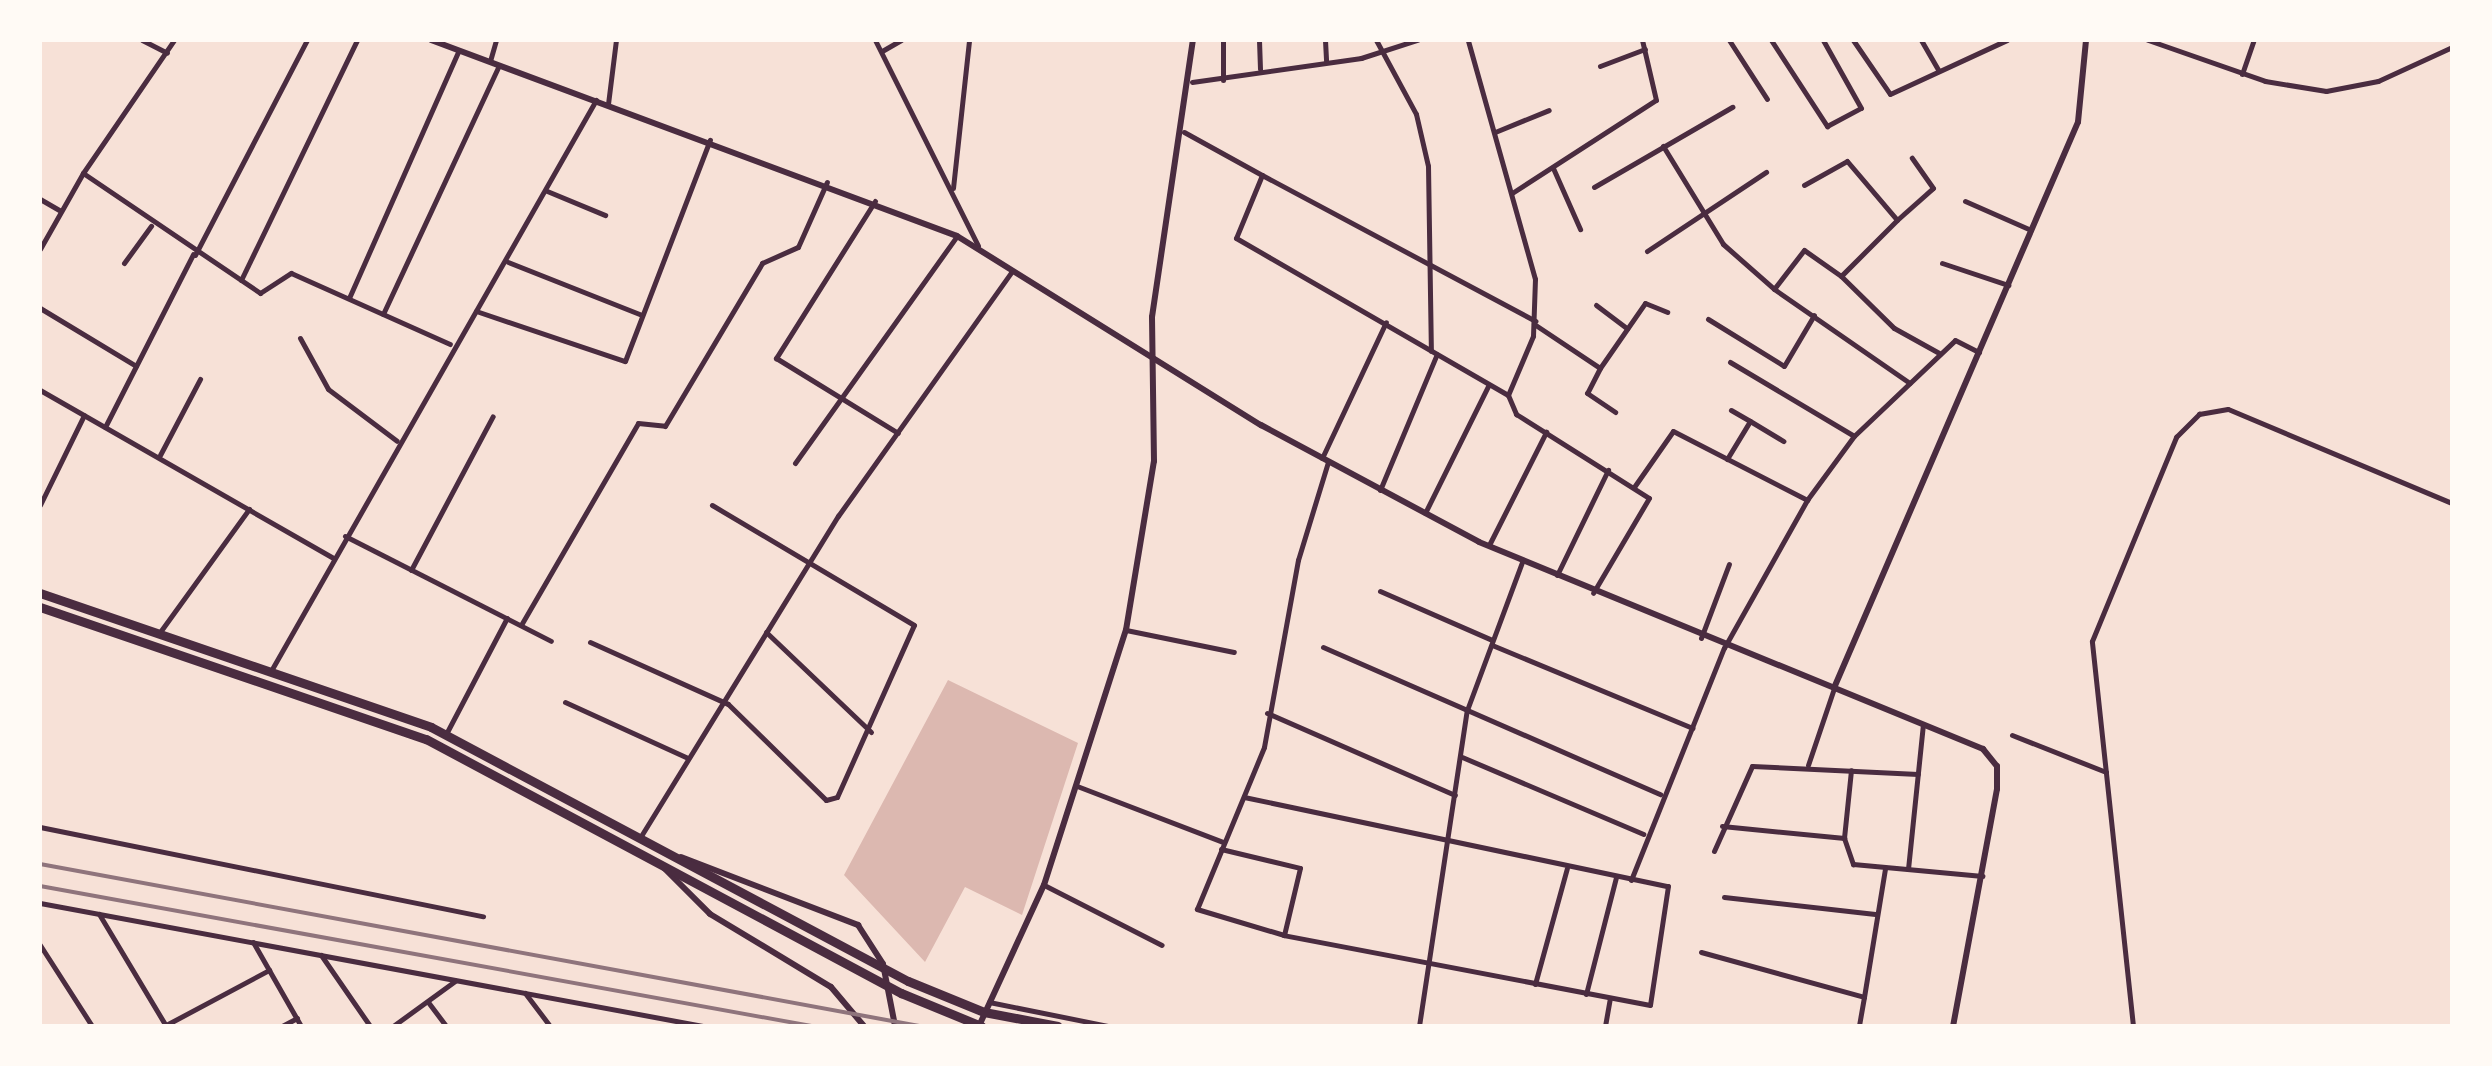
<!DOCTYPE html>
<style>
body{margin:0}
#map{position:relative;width:2492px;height:1066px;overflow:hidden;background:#f7e1d7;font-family:"Public Sans",sans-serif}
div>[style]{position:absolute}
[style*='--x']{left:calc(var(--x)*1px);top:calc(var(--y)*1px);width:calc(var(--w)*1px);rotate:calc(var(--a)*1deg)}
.water>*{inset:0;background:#dcb8b0}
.minor>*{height:5px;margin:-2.5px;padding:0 2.5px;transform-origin:2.5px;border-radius:2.5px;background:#4a2c40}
.tertiary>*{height:6px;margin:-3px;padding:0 3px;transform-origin:3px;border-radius:3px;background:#4a2c40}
.primary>*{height:9px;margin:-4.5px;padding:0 4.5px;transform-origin:4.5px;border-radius:4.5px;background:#4a2c40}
.rail>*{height:4px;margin:-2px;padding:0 2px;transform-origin:2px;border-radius:2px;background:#8f747c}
span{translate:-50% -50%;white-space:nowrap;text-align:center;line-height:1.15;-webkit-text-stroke:10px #fffaf5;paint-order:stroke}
.frame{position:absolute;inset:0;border:42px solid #fffaf5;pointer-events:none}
</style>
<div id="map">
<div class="water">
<div style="clip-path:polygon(948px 680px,1078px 743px,1022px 915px,965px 887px,925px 962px,844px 875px)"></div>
</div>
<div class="minor">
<div style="--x:142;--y:40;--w:28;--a:27"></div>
<div style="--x:875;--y:40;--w:230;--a:63.4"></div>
<div style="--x:1223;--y:40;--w:40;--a:90"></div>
<div style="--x:1259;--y:40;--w:29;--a:88"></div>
<div style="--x:1325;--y:40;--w:22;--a:87"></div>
<div style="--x:1376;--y:40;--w:84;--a:61.6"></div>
<div style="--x:1416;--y:114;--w:53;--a:77"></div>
<div style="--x:1428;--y:166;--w:185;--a:89.1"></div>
<div style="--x:1729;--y:40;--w:70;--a:57.2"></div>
<div style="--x:1771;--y:40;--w:103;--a:56.9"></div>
<div style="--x:1827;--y:126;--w:38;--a:-28"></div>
<div style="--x:1861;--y:108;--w:78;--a:-119.2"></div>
<div style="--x:1853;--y:40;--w:65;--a:55.6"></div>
<div style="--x:1890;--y:94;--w:129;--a:-24.8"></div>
<div style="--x:1921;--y:40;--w:34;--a:60"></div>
<div style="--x:2148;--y:40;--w:124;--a:19.3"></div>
<div style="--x:2265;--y:81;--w:62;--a:9.3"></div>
<div style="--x:2326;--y:91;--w:53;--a:-10.9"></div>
<div style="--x:2378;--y:81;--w:81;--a:-24.7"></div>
<div style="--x:882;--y:51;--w:22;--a:-30"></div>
<div style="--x:490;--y:61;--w:22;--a:-74"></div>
<div style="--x:1600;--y:66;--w:48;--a:-20.7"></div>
<div style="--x:2242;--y:74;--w:36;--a:-71"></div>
<div style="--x:1192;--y:82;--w:171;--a:-8.1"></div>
<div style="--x:1361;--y:58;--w:59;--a:-17.8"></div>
<div style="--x:608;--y:104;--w:64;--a:-82.9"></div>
<div style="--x:1184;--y:132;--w:89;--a:28.9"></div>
<div style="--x:1262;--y:175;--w:68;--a:112.4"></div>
<div style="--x:1236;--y:238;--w:314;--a:30"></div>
<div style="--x:1508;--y:395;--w:64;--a:-67"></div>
<div style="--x:1533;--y:336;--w:57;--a:-88"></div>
<div style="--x:1535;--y:279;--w:248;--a:-105.7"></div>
<div style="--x:1495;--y:132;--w:58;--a:-22.2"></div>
<div style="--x:1663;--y:146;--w:115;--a:58.5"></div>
<div style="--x:1723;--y:244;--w:68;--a:41.4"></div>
<div style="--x:1553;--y:168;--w:67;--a:66.1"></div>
<div style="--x:83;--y:173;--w:161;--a:-55.6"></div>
<div style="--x:1262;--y:175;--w:310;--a:28.1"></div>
<div style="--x:1804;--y:185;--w:49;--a:-29.2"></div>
<div style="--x:1847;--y:161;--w:77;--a:49.7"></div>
<div style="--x:1897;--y:220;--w:48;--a:-41.6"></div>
<div style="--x:1933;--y:188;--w:37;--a:-125"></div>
<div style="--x:1594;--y:187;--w:160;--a:-30.1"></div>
<div style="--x:953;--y:188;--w:149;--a:-83.8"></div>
<div style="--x:547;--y:191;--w:63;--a:22.5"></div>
<div style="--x:1512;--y:193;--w:171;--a:-32.9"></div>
<div style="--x:1656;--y:100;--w:62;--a:-103.1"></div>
<div style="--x:40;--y:199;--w:22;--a:30"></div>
<div style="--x:875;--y:201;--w:186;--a:122.2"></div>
<div style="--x:776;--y:358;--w:143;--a:31.6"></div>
<div style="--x:1965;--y:201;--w:72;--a:23.7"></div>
<div style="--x:1897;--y:220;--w:79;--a:135"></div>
<div style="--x:1841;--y:276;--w:74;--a:44.5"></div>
<div style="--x:1894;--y:328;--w:51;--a:29.1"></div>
<div style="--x:40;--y:249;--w:87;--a:-60.5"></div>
<div style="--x:83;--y:173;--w:214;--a:34.1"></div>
<div style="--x:260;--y:293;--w:37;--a:-33"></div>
<div style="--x:291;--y:273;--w:174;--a:24.1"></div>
<div style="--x:1647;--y:251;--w:143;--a:-33.6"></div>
<div style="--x:195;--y:255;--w:242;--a:-62.5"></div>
<div style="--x:508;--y:262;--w:144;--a:21.6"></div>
<div style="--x:124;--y:263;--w:46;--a:-53.9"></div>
<div style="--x:1942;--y:263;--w:70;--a:18.4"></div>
<div style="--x:1841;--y:276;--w:45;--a:-144.9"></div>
<div style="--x:1804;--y:250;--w:49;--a:127.6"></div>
<div style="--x:1774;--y:289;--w:165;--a:34.7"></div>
<div style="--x:241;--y:280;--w:267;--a:-64.2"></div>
<div style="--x:349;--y:298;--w:269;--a:-66.1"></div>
<div style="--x:1596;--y:305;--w:39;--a:37"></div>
<div style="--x:40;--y:308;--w:112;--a:31.1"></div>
<div style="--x:476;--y:311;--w:157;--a:18.6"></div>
<div style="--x:625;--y:361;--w:237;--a:-69"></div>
<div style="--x:383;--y:314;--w:272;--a:-65"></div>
<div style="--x:1708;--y:319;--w:89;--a:31.7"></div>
<div style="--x:1784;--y:366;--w:59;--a:-59.5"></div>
<div style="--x:1534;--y:324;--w:79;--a:33.7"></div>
<div style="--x:1600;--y:368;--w:28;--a:117"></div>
<div style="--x:1587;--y:393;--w:34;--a:34"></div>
<div style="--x:300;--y:338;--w:58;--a:61.2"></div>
<div style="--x:328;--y:389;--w:86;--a:37"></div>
<div style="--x:1730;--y:362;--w:144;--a:30.8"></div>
<div style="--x:1600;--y:368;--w:79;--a:-55.3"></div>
<div style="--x:1645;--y:303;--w:24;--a:22"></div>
<div style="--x:40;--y:390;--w:338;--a:29.8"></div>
<div style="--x:1508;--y:395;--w:21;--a:67"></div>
<div style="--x:1516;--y:414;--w:157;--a:32.3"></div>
<div style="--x:1649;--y:498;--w:110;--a:120.5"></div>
<div style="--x:1750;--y:421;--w:39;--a:31"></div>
<div style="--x:105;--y:427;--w:194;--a:-63"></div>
<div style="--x:160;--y:455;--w:86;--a:-62.2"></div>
<div style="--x:1322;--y:458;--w:150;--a:-64.8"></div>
<div style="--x:1727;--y:459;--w:44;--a:-58.8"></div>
<div style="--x:1750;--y:421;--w:22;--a:-150"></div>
<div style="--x:795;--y:463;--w:279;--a:-54.5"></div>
<div style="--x:1634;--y:487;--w:68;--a:-55.1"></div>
<div style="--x:1673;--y:431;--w:151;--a:27.2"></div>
<div style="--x:1807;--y:500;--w:79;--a:-53.7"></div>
<div style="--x:1854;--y:436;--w:139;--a:-43.5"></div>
<div style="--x:1955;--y:340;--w:27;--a:27"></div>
<div style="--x:1380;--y:490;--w:147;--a:-67.3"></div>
<div style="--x:40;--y:505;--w:100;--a:-63.9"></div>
<div style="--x:1425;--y:513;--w:142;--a:-63.6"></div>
<div style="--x:345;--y:536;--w:231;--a:27"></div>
<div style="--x:1489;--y:545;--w:127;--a:-63.2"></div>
<div style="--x:411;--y:570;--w:174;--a:-62"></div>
<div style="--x:1557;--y:575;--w:117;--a:-64.1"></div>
<div style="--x:1380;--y:591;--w:122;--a:23.6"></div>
<div style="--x:521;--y:625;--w:233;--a:-59.9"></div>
<div style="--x:638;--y:423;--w:27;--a:6"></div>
<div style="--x:665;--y:426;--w:190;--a:-59.2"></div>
<div style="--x:762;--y:263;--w:39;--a:-24"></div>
<div style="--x:798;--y:247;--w:71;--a:-66"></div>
<div style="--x:1126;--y:630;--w:110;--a:11.5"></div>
<div style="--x:160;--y:632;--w:152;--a:-54.1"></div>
<div style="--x:766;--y:632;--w:145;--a:43.6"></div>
<div style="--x:1701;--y:638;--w:79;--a:-69.3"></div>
<div style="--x:590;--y:642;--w:151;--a:24.2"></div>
<div style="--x:728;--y:704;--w:137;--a:44.4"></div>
<div style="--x:826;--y:800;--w:11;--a:-15"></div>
<div style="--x:837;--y:797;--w:188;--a:-65.9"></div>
<div style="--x:914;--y:625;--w:235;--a:-149.3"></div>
<div style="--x:1492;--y:645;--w:217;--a:22.5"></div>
<div style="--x:1323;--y:647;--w:368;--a:23.6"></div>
<div style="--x:272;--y:669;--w:655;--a:-60.34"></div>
<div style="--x:565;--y:702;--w:135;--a:24.5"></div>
<div style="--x:1267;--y:713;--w:205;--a:23.6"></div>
<div style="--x:446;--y:734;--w:131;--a:-62.3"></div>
<div style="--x:2012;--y:735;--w:101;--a:21.5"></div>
<div style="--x:1462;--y:757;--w:197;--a:23"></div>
<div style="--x:1808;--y:765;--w:81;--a:-71.3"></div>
<div style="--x:1077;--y:786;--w:156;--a:21"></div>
<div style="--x:1244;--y:797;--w:433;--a:11.9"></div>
<div style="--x:1668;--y:886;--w:120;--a:98.6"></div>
<div style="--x:1650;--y:1005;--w:373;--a:-169.2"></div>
<div style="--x:1284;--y:935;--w:91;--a:-163.4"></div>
<div style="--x:1197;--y:909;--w:175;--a:-67.5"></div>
<div style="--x:1264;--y:747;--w:190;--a:-79.7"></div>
<div style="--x:1298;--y:560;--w:102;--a:-73"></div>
<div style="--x:1722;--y:826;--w:123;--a:5.6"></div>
<div style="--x:1844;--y:838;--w:68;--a:-84.1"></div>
<div style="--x:40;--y:827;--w:452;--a:11.4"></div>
<div style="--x:641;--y:836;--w:376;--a:-58.4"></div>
<div style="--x:838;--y:516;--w:301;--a:-54.6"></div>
<div style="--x:1844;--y:838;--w:28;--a:71"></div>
<div style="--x:1853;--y:864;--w:130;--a:5.3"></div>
<div style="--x:1221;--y:849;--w:81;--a:13.5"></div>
<div style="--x:1300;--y:868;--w:69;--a:103.4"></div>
<div style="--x:1714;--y:851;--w:93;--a:-65.9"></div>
<div style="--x:1752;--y:766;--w:166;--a:2.8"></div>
<div style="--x:1908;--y:869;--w:145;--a:-84.1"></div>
<div style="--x:1631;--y:880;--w:250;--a:-68.2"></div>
<div style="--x:1724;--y:648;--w:170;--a:-60.7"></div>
<div style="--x:1044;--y:885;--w:132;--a:27"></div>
<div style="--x:1724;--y:897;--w:152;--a:6.4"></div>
<div style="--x:40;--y:903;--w:674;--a:10.51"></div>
<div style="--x:99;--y:914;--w:131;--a:59.1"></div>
<div style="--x:253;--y:942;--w:97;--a:60.3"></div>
<div style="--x:40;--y:945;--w:96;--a:57.3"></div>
<div style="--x:1701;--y:952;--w:169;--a:15.4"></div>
<div style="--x:1864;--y:997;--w:29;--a:100"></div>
<div style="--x:321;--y:955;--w:86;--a:55.4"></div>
<div style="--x:1535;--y:984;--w:120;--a:-74.6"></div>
<div style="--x:525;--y:993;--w:41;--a:52.9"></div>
<div style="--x:1586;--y:994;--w:121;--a:-75.6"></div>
<div style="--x:1864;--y:997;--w:130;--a:-80.7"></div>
<div style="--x:428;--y:1002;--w:30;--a:53"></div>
<div style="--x:989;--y:1002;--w:121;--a:11.4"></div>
<div style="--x:166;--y:1025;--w:117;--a:-28.1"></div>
<div style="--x:282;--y:1026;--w:17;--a:-28"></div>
<div style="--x:393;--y:1026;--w:77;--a:-36"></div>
<div style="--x:1419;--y:1026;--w:320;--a:-81.4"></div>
<div style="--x:1467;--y:710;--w:158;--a:-69.6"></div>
<div style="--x:1605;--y:1026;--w:27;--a:-80"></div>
<div style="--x:2133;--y:1026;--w:387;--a:-96.1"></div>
<div style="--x:2092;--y:641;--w:221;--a:-67.6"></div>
<div style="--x:2176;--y:437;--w:33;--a:-45"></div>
<div style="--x:2199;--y:414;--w:29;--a:-10"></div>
<div style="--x:2228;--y:409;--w:243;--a:22.8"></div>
</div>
<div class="tertiary">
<div style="--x:431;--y:40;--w:561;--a:20.44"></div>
<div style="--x:957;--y:236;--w:358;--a:31.9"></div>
<div style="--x:1261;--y:425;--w:247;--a:28.2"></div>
<div style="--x:1479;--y:542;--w:545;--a:22.33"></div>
<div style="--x:1983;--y:749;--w:22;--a:51"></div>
<div style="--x:1997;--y:766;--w:23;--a:90"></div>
<div style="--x:1997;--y:789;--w:241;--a:100.5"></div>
<div style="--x:1834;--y:688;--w:616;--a:-66.68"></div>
<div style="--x:2078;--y:122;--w:82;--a:-84.4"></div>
<div style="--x:681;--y:857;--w:190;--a:21"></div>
<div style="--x:858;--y:925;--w:46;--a:57.3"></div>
<div style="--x:883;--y:964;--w:63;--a:79"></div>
<div style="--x:664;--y:868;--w:65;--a:45"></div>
<div style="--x:710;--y:914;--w:141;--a:31.1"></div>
<div style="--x:831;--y:987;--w:51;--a:49.8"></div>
<div style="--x:979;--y:1026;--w:155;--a:-65.3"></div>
<div style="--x:1044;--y:885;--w:268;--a:-72.2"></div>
<div style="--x:1126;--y:630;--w:171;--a:-80.6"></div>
<div style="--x:1154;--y:461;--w:144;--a:-90.8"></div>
<div style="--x:1152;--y:317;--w:280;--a:-81.6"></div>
</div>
<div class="primary">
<div style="--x:40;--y:593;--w:413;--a:18.9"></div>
<div style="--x:431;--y:727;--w:540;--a:28.04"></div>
<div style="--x:908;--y:981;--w:82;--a:22.2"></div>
<div style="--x:984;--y:1012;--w:75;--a:10.7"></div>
<div style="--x:40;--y:607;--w:408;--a:18.9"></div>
<div style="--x:426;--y:739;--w:539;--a:28.14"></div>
<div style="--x:901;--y:993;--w:87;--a:22.4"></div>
</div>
<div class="rail">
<div style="--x:40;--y:864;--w:894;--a:10.44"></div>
<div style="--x:40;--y:886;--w:784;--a:10.29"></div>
</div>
<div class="frame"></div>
</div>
